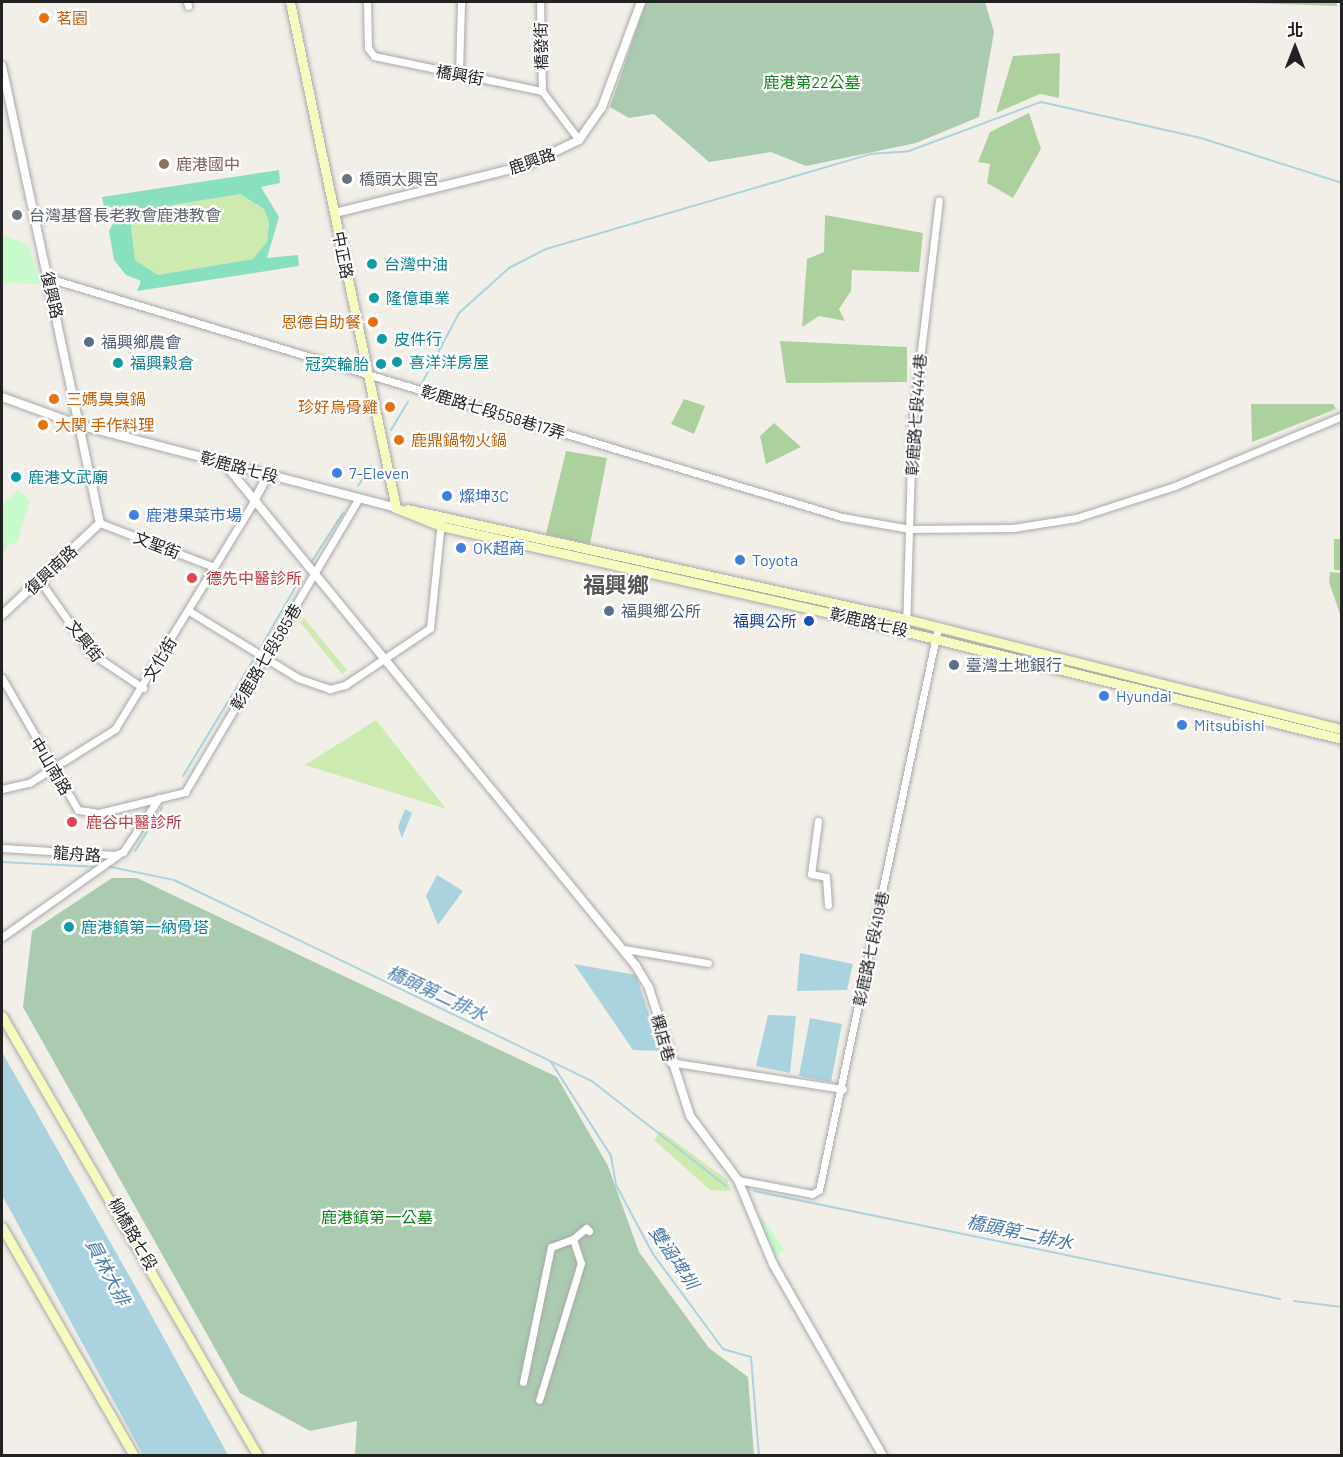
<!DOCTYPE html>
<meta charset="utf-8">
<style>
body{margin:0}
#map{position:relative;width:1343px;height:1457px;overflow:hidden;background:#f2efe9;font-family:Barlow,"Noto Sans TC",sans-serif}
div>[style]{position:absolute}
[style*='--x']{left:calc(var(--x)*1px);top:calc(var(--y)*1px);width:calc(var(--w)*1px);rotate:calc(var(--a)*1deg)}
.grass>*{inset:0;background:#cdebb0}
.forest>*{inset:0;background:#add19e}
.cemetery>*{inset:0;background:#aacbaf}
.park>*{inset:0;background:#c8facc}
.pitch>*{inset:0;background:#88e0be}
.water>*{inset:0;background:#aad3df}
.stream>*{height:2px;margin:-1px;padding:0 1px;transform-origin:1px;border-radius:1px;background:#aad3df}
.roads{filter:drop-shadow(0 0 2px #a9a9a9) drop-shadow(0 0 2px #a9a9a9)}
.minor>*{height:7px;margin:-3.5px;padding:0 3.5px;transform-origin:3.5px;border-radius:3.5px;background:#fff}
.tertiary>*{height:8px;margin:-4px;padding:0 4px;transform-origin:4px;border-radius:4px;background:#fff}
.secondary>*{height:9px;margin:-4.5px;padding:0 4.5px;transform-origin:4.5px;border-radius:4.5px;background:#f7fabf}
.dots>*{width:16px;height:16px;translate:-50% -50%;box-sizing:border-box;border:3px solid #fff;border-radius:50%}
span{translate:-50% -50%;white-space:nowrap;text-align:center;line-height:1.15;-webkit-text-stroke:4.5px #fff;paint-order:stroke}
.food-label{font-size:16px;color:#c56008}
.left{translate:0 -50%;text-align:left}
.right{translate:-100% -50%;text-align:right}
.street-label{font-size:16px;color:#222}
.park-label{font-size:16px;color:#0c8416}
.education-label{font-size:16px;color:#785e54}
.worship-label{font-size:16px;color:#5b616d}
.culture-label{font-size:16px;color:#0d838f}
.service-label{font-size:16px;color:#4e5e75}
.shop-label{font-size:16px;color:#366cbe}
.health-label{font-size:16px;color:#be3a42}
.transit-label{font-size:16px;color:#164399}
.water-label{font-size:18px;color:#4a7aab;font-style:italic}
.district-label{font-size:22px;color:#555;font-weight:700}
.frame{position:absolute;inset:0;border:3px solid #222;pointer-events:none}
.north{position:absolute;left:1265px;top:18px;width:60px;height:60px;-webkit-text-stroke:4px #fff;paint-order:stroke;rotate:0deg;font-size:16px;font-weight:700;line-height:24px;text-align:center;color:#222}
.north::after{content:'';display:block;margin:auto;width:21px;height:27px;background:#222;clip-path:polygon(50% 0,100% 100%,50% 72%,0 100%)}
</style>
<div id="map">
<div class="grass">
<div style="clip-path:polygon(240px 194px,264px 209px,269px 222px,267px 242px,253px 259px,158px 275px,135px 260px,131px 227px,149px 209px)"></div>
<div style="clip-path:polygon(304px 618px,347px 670px,342px 674px,299px 621px)"></div>
<div style="clip-path:polygon(376px 720px,446px 809px,305px 765px)"></div>
<div style="clip-path:polygon(661px 1131px,727px 1180px,731px 1191px,710px 1190px,654px 1140px)"></div>
</div>
<div class="forest">
<div style="clip-path:polygon(1220px 2px,1337px 2px,1337px 6px)"></div>
<div style="clip-path:polygon(1060px 53px,1059px 98px,1040px 94px,996px 113px,1013px 56px)"></div>
<div style="clip-path:polygon(1029px 113px,1041px 149px,1013px 198px,987px 183px,990px 164px,978px 162px,990px 132px)"></div>
<div style="clip-path:polygon(825px 215px,923px 233px,919px 272px,852px 270px,851px 291px,839px 309px,845px 321px,819px 316px,802px 327px,807px 259px,824px 252px)"></div>
<div style="clip-path:polygon(780px 341px,907px 347px,907px 382px,786px 383px)"></div>
<div style="clip-path:polygon(684px 399px,705px 406px,694px 434px,671px 424px)"></div>
<div style="clip-path:polygon(1251px 404px,1333px 404px,1336px 409px,1252px 442px)"></div>
<div style="clip-path:polygon(774px 423px,801px 447px,766px 464px,760px 436px)"></div>
<div style="clip-path:polygon(566px 451px,607px 458px,590px 544px,546px 534px)"></div>
<div style="clip-path:polygon(1334px 539px,1341px 539px,1341px 570px,1334px 570px)"></div>
<div style="clip-path:polygon(1330px 572px,1341px 573px,1341px 617px,1329px 582px)"></div>
</div>
<div class="cemetery">
<div style="clip-path:polygon(646px 2px,985px 2px,994px 32px,979px 117px,916px 143px,806px 166px,771px 152px,709px 162px,654px 114px,629px 118px,610px 107px)"></div>
<div style="clip-path:polygon(112px 878px,137px 878px,557px 1077px,608px 1166px,639px 1252px,709px 1348px,748px 1377px,754px 1455px,355px 1455px,357px 1421px,310px 1431px,240px 1393px,23px 1007px,32px 931px)"></div>
</div>
<div class="park">
<div style="clip-path:polygon(2px 235px,28px 244px,41px 284px,2px 283px)"></div>
<div style="clip-path:polygon(18px 490px,30px 500px,17px 543px,8px 544px,2px 560px,2px 505px)"></div>
<div style="clip-path:polygon(761px 1217px,785px 1250px,776px 1256px,759px 1223px)"></div>
</div>
<div class="pitch">
<div style="clip-path:polygon(evenodd,279px 170px,280px 183px,261px 187px,279px 217px,267px 258px,298px 255px,299px 266px,137px 291px,141px 281px,126px 275px,114px 260px,109px 231px,122px 207px,104px 208px,102px 197px,279px 170px,240px 194px,264px 209px,269px 222px,267px 242px,253px 259px,158px 275px,135px 260px,131px 227px,149px 209px,240px 194px)"></div>
</div>
<div class="water">
<div style="clip-path:polygon(405px 809px,412px 813px,402px 838px,398px 827px)"></div>
<div style="clip-path:polygon(437px 875px,463px 891px,438px 925px,426px 896px)"></div>
<div style="clip-path:polygon(800px 953px,853px 964px,847px 990px,797px 991px)"></div>
<div style="clip-path:polygon(574px 964px,636px 975px,661px 1051px,633px 1050px)"></div>
<div style="clip-path:polygon(768px 1015px,796px 1016px,790px 1073px,756px 1066px)"></div>
<div style="clip-path:polygon(810px 1018px,842px 1024px,831px 1082px,799px 1076px)"></div>
<div style="clip-path:polygon(2px 1052px,143px 1300px,228px 1455px,143px 1455px,2px 1195px)"></div>
</div>
<div class="stream">
<div style="--x:421;--y:385;--w:81;--a:-62.2"></div>
<div style="--x:459;--y:313;--w:67;--a:-42"></div>
<div style="--x:509;--y:268;--w:42;--a:-27.2"></div>
<div style="--x:546;--y:249;--w:338;--a:-16.3"></div>
<div style="--x:870;--y:154;--w:39;--a:-4"></div>
<div style="--x:909;--y:151;--w:141;--a:-20.4"></div>
<div style="--x:1041;--y:102;--w:164;--a:12.7"></div>
<div style="--x:1201;--y:138;--w:148;--a:17.7"></div>
<div style="--x:391;--y:430;--w:33;--a:-59"></div>
<div style="--x:358;--y:486;--w:24;--a:-57"></div>
<div style="--x:312;--y:561;--w:57;--a:-57.1"></div>
<div style="--x:262;--y:645;--w:82;--a:-60"></div>
<div style="--x:183;--y:776;--w:139;--a:-58.8"></div>
<div style="--x:135;--y:851;--w:51;--a:-57.9"></div>
<div style="--x:2;--y:862;--w:96;--a:3"></div>
<div style="--x:106;--y:866;--w:69;--a:11.6"></div>
<div style="--x:174;--y:880;--w:465;--a:25.7"></div>
<div style="--x:593;--y:1082;--w:169;--a:38"></div>
<div style="--x:551;--y:1062;--w:112;--a:57.4"></div>
<div style="--x:611;--y:1156;--w:29;--a:80"></div>
<div style="--x:616;--y:1185;--w:78;--a:61.8"></div>
<div style="--x:653;--y:1254;--w:118;--a:53.6"></div>
<div style="--x:723;--y:1349;--w:29;--a:16"></div>
<div style="--x:751;--y:1357;--w:99;--a:85.4"></div>
<div style="--x:754;--y:1191;--w:537;--a:11.6"></div>
<div style="--x:1294;--y:1301;--w:48;--a:7.1"></div>
</div>
<div class="roads">
<div class="minor">
<div style="--x:187;--y:2;--w:4;--a:76"></div>
<div style="--x:367;--y:2;--w:46;--a:88.8"></div>
<div style="--x:368;--y:48;--w:10;--a:53"></div>
<div style="--x:374;--y:56;--w:172;--a:11.8"></div>
<div style="--x:542;--y:91;--w:61;--a:52.9"></div>
<div style="--x:540;--y:2;--w:89;--a:88.7"></div>
<div style="--x:459;--y:74;--w:72;--a:-88.4"></div>
<div style="--x:48;--y:278;--w:829;--a:16.75"></div>
<div style="--x:842;--y:517;--w:69;--a:10"></div>
<div style="--x:910;--y:529;--w:103;--a:-0.6"></div>
<div style="--x:1013;--y:528;--w:64;--a:-9"></div>
<div style="--x:1076;--y:518;--w:104;--a:-17.9"></div>
<div style="--x:1175;--y:486;--w:181;--a:-22.7"></div>
<div style="--x:100;--y:523;--w:122;--a:21.1"></div>
<div style="--x:40;--y:581;--w:88;--a:54.7"></div>
<div style="--x:91;--y:653;--w:63;--a:33.9"></div>
<div style="--x:189;--y:611;--w:128;--a:31.6"></div>
<div style="--x:298;--y:678;--w:34;--a:19"></div>
<div style="--x:330;--y:689;--w:16;--a:-15"></div>
<div style="--x:345;--y:685;--w:102;--a:-33.8"></div>
<div style="--x:430;--y:628;--w:108;--a:-84.1"></div>
<div style="--x:906;--y:631;--w:205;--a:-88.3"></div>
<div style="--x:912;--y:426;--w:227;--a:-83.2"></div>
<div style="--x:2;--y:678;--w:152;--a:60.1"></div>
<div style="--x:78;--y:810;--w:21;--a:8"></div>
<div style="--x:99;--y:813;--w:89;--a:-13.7"></div>
<div style="--x:185;--y:792;--w:342;--a:-59.4"></div>
<div style="--x:2;--y:789;--w:28;--a:-13"></div>
<div style="--x:29;--y:783;--w:102;--a:-32.1"></div>
<div style="--x:115;--y:729;--w:267;--a:-58.6"></div>
<div style="--x:818;--y:821;--w:53;--a:97.5"></div>
<div style="--x:811;--y:874;--w:15;--a:11"></div>
<div style="--x:826;--y:877;--w:28;--a:86"></div>
<div style="--x:2;--y:848;--w:113;--a:3.5"></div>
<div style="--x:115;--y:855;--w:9;--a:-21"></div>
<div style="--x:123;--y:852;--w:65;--a:-56.3"></div>
<div style="--x:2;--y:937;--w:142;--a:-35.3"></div>
<div style="--x:624;--y:949;--w:85;--a:9.5"></div>
<div style="--x:670;--y:1062;--w:175;--a:8.9"></div>
<div style="--x:738;--y:1180;--w:75;--a:10.7"></div>
<div style="--x:812;--y:1194;--w:8;--a:-30"></div>
<div style="--x:819;--y:1190;--w:575;--a:-78.07"></div>
<div style="--x:573;--y:1239;--w:17;--a:-40"></div>
<div style="--x:586;--y:1228;--w:4;--a:45"></div>
<div style="--x:589;--y:1231;--w:4;--a:-135"></div>
<div style="--x:523;--y:1382;--w:138;--a:-78.3"></div>
<div style="--x:551;--y:1247;--w:23;--a:-20"></div>
<div style="--x:573;--y:1239;--w:25;--a:72"></div>
<div style="--x:581;--y:1263;--w:143;--a:107"></div>
</div>
<div class="tertiary">
<div style="--x:2;--y:66;--w:467;--a:77.9"></div>
<div style="--x:100;--y:523;--w:134;--a:136.8"></div>
<div style="--x:335;--y:213;--w:198;--a:-14"></div>
<div style="--x:527;--y:165;--w:58;--a:-25.7"></div>
<div style="--x:579;--y:140;--w:40;--a:-55.1"></div>
<div style="--x:602;--y:107;--w:112;--a:-69.6"></div>
<div style="--x:2;--y:397;--w:85;--a:19.9"></div>
<div style="--x:82;--y:426;--w:325;--a:14.6"></div>
<div style="--x:224;--y:463;--w:650;--a:50.68"></div>
<div style="--x:636;--y:966;--w:26;--a:59"></div>
<div style="--x:649;--y:988;--w:134;--a:72.2"></div>
<div style="--x:690;--y:1116;--w:80;--a:53.1"></div>
<div style="--x:738;--y:1180;--w:91;--a:67.4"></div>
<div style="--x:773;--y:1264;--w:221;--a:60.2"></div>
<div style="--x:254;--y:501;--w:30;--a:-62"></div>
</div>
<div class="secondary">
<div style="--x:290;--y:2;--w:517;--a:78.17"></div>
<div style="--x:396;--y:508;--w:48;--a:21.8"></div>
<div style="--x:441;--y:526;--w:399;--a:12.6"></div>
<div style="--x:830;--y:613;--w:527;--a:13.83"></div>
<div style="--x:407;--y:509;--w:511;--a:12.43"></div>
<div style="--x:906;--y:619;--w:450;--a:14.2"></div>
<div style="--x:2;--y:1016;--w:509;--a:59.81"></div>
<div style="--x:2;--y:1227;--w:264;--a:60"></div>
</div>
</div>
<div class="dots">
<div style="left:44px;top:18px;background:#e8710a"></div>
<div style="left:164px;top:164px;background:#8d6e63"></div>
<div style="left:347px;top:179px;background:#6b7280"></div>
<div style="left:17px;top:215px;background:#6b7280"></div>
<div style="left:372px;top:264px;background:#0f9aa8"></div>
<div style="left:374px;top:298px;background:#0f9aa8"></div>
<div style="left:373px;top:322px;background:#e8710a"></div>
<div style="left:382px;top:339px;background:#0f9aa8"></div>
<div style="left:89px;top:342px;background:#5c6f8a"></div>
<div style="left:397px;top:362px;background:#0f9aa8"></div>
<div style="left:118px;top:363px;background:#0f9aa8"></div>
<div style="left:381px;top:364px;background:#0f9aa8"></div>
<div style="left:54px;top:399px;background:#e8710a"></div>
<div style="left:390px;top:407px;background:#e8710a"></div>
<div style="left:43px;top:425px;background:#e8710a"></div>
<div style="left:399px;top:440px;background:#e8710a"></div>
<div style="left:337px;top:473px;background:#3f7fe0"></div>
<div style="left:16px;top:477px;background:#0f9aa8"></div>
<div style="left:447px;top:496px;background:#3f7fe0"></div>
<div style="left:134px;top:515px;background:#3f7fe0"></div>
<div style="left:461px;top:548px;background:#3f7fe0"></div>
<div style="left:740px;top:560px;background:#3f7fe0"></div>
<div style="left:192px;top:578px;background:#e0444e"></div>
<div style="left:609px;top:611px;background:#5c6f8a"></div>
<div style="left:809px;top:621px;background:#1a4fb4"></div>
<div style="left:954px;top:665px;background:#5c6f8a"></div>
<div style="left:1104px;top:696px;background:#3f7fe0"></div>
<div style="left:1182px;top:725px;background:#3f7fe0"></div>
<div style="left:72px;top:822px;background:#e0444e"></div>
<div style="left:69px;top:927px;background:#0f9aa8"></div>
</div>
<div class="food-label">
<span class="left" style="left:56px;top:18px">茗園</span>
<span class="right" style="left:361px;top:322px">恩德自助餐</span>
<span class="left" style="left:66px;top:399px">三媽臭臭鍋</span>
<span class="right" style="left:378px;top:407px">珍好烏骨雞</span>
<span class="left" style="left:55px;top:425px">大関 手作料理</span>
<span class="left" style="left:411px;top:440px">鹿鼎鍋物火鍋</span>
</div>
<div class="street-label">
<span style="left:541px;top:46px;rotate:-91deg">橋發街</span>
<span style="left:460px;top:75px;rotate:10deg">橋興街</span>
<span style="left:532px;top:161px;rotate:-19deg">鹿興路</span>
<span style="left:343px;top:255px;rotate:79deg">中正路</span>
<span style="left:52px;top:295px;rotate:77deg">復興路</span>
<span style="left:493px;top:412px;rotate:17deg">彰鹿路七段558巷17弄</span>
<span style="left:916px;top:415px;rotate:-86deg">彰鹿路七段444巷</span>
<span style="left:239px;top:467px;rotate:15deg">彰鹿路七段</span>
<span style="left:157px;top:545px;rotate:21deg">文聖街</span>
<span style="left:51px;top:570px;rotate:-43deg">復興南路</span>
<span style="left:869px;top:622px;rotate:13deg">彰鹿路七段</span>
<span style="left:85px;top:641px;rotate:52deg">文興街</span>
<span style="left:266px;top:657px;rotate:-59deg">彰鹿路七段585巷</span>
<span style="left:160px;top:659px;rotate:-59deg">文化街</span>
<span style="left:51px;top:766px;rotate:59deg">中山南路</span>
<span style="left:77px;top:854px;rotate:4deg">龍舟路</span>
<span style="left:871px;top:949px;rotate:-78deg">彰鹿路七段419巷</span>
<span style="left:663px;top:1038px;rotate:74deg">粿店巷</span>
<span style="left:133px;top:1234px;rotate:60deg">柳橋路七段</span>
</div>
<div class="park-label">
<span style="left:812px;top:82px">鹿港第22公墓</span>
<span style="left:377px;top:1217px">鹿港鎮第一公墓</span>
</div>
<div class="education-label">
<span class="left" style="left:176px;top:164px">鹿港國中</span>
</div>
<div class="worship-label">
<span class="left" style="left:359px;top:179px">橋頭太興宮</span>
<span class="left" style="left:29px;top:215px">台灣基督長老教會鹿港教會</span>
</div>
<div class="culture-label">
<span class="left" style="left:384px;top:264px">台灣中油</span>
<span class="left" style="left:386px;top:298px">隆億車業</span>
<span class="left" style="left:394px;top:339px">皮件行</span>
<span class="left" style="left:409px;top:362px">喜洋洋房屋</span>
<span class="left" style="left:130px;top:363px">福興穀倉</span>
<span class="right" style="left:369px;top:364px">冠奕輪胎</span>
<span class="left" style="left:28px;top:477px">鹿港文武廟</span>
<span class="left" style="left:81px;top:927px">鹿港鎮第一納骨塔</span>
</div>
<div class="service-label">
<span class="left" style="left:101px;top:342px">福興鄉農會</span>
<span class="left" style="left:621px;top:611px">福興鄉公所</span>
<span class="left" style="left:966px;top:665px">臺灣土地銀行</span>
</div>
<div class="shop-label">
<span class="left" style="left:349px;top:473px">7-Eleven</span>
<span class="left" style="left:459px;top:496px">燦坤3C</span>
<span class="left" style="left:146px;top:515px">鹿港果菜市場</span>
<span class="left" style="left:473px;top:548px">OK超商</span>
<span class="left" style="left:752px;top:560px">Toyota</span>
<span class="left" style="left:1116px;top:696px">Hyundai</span>
<span class="left" style="left:1194px;top:725px">Mitsubishi</span>
</div>
<div class="health-label">
<span class="left" style="left:206px;top:578px">德先中醫診所</span>
<span class="left" style="left:86px;top:822px">鹿谷中醫診所</span>
</div>
<div class="transit-label">
<span class="right" style="left:797px;top:621px">福興公所</span>
</div>
<div class="water-label">
<span style="left:437px;top:993px;rotate:25deg">橋頭第二排水</span>
<span style="left:1020px;top:1232px;rotate:12deg">橋頭第二排水</span>
<span style="left:674px;top:1257px;rotate:56deg">雙涵埤圳</span>
<span style="left:108px;top:1272px;rotate:62deg">員林大排</span>
</div>
<div class="district-label">
<span style="left:616px;top:585px">福興鄉</span>
</div>
<div class="frame"></div>
<div class="north">北</div>
</div>
